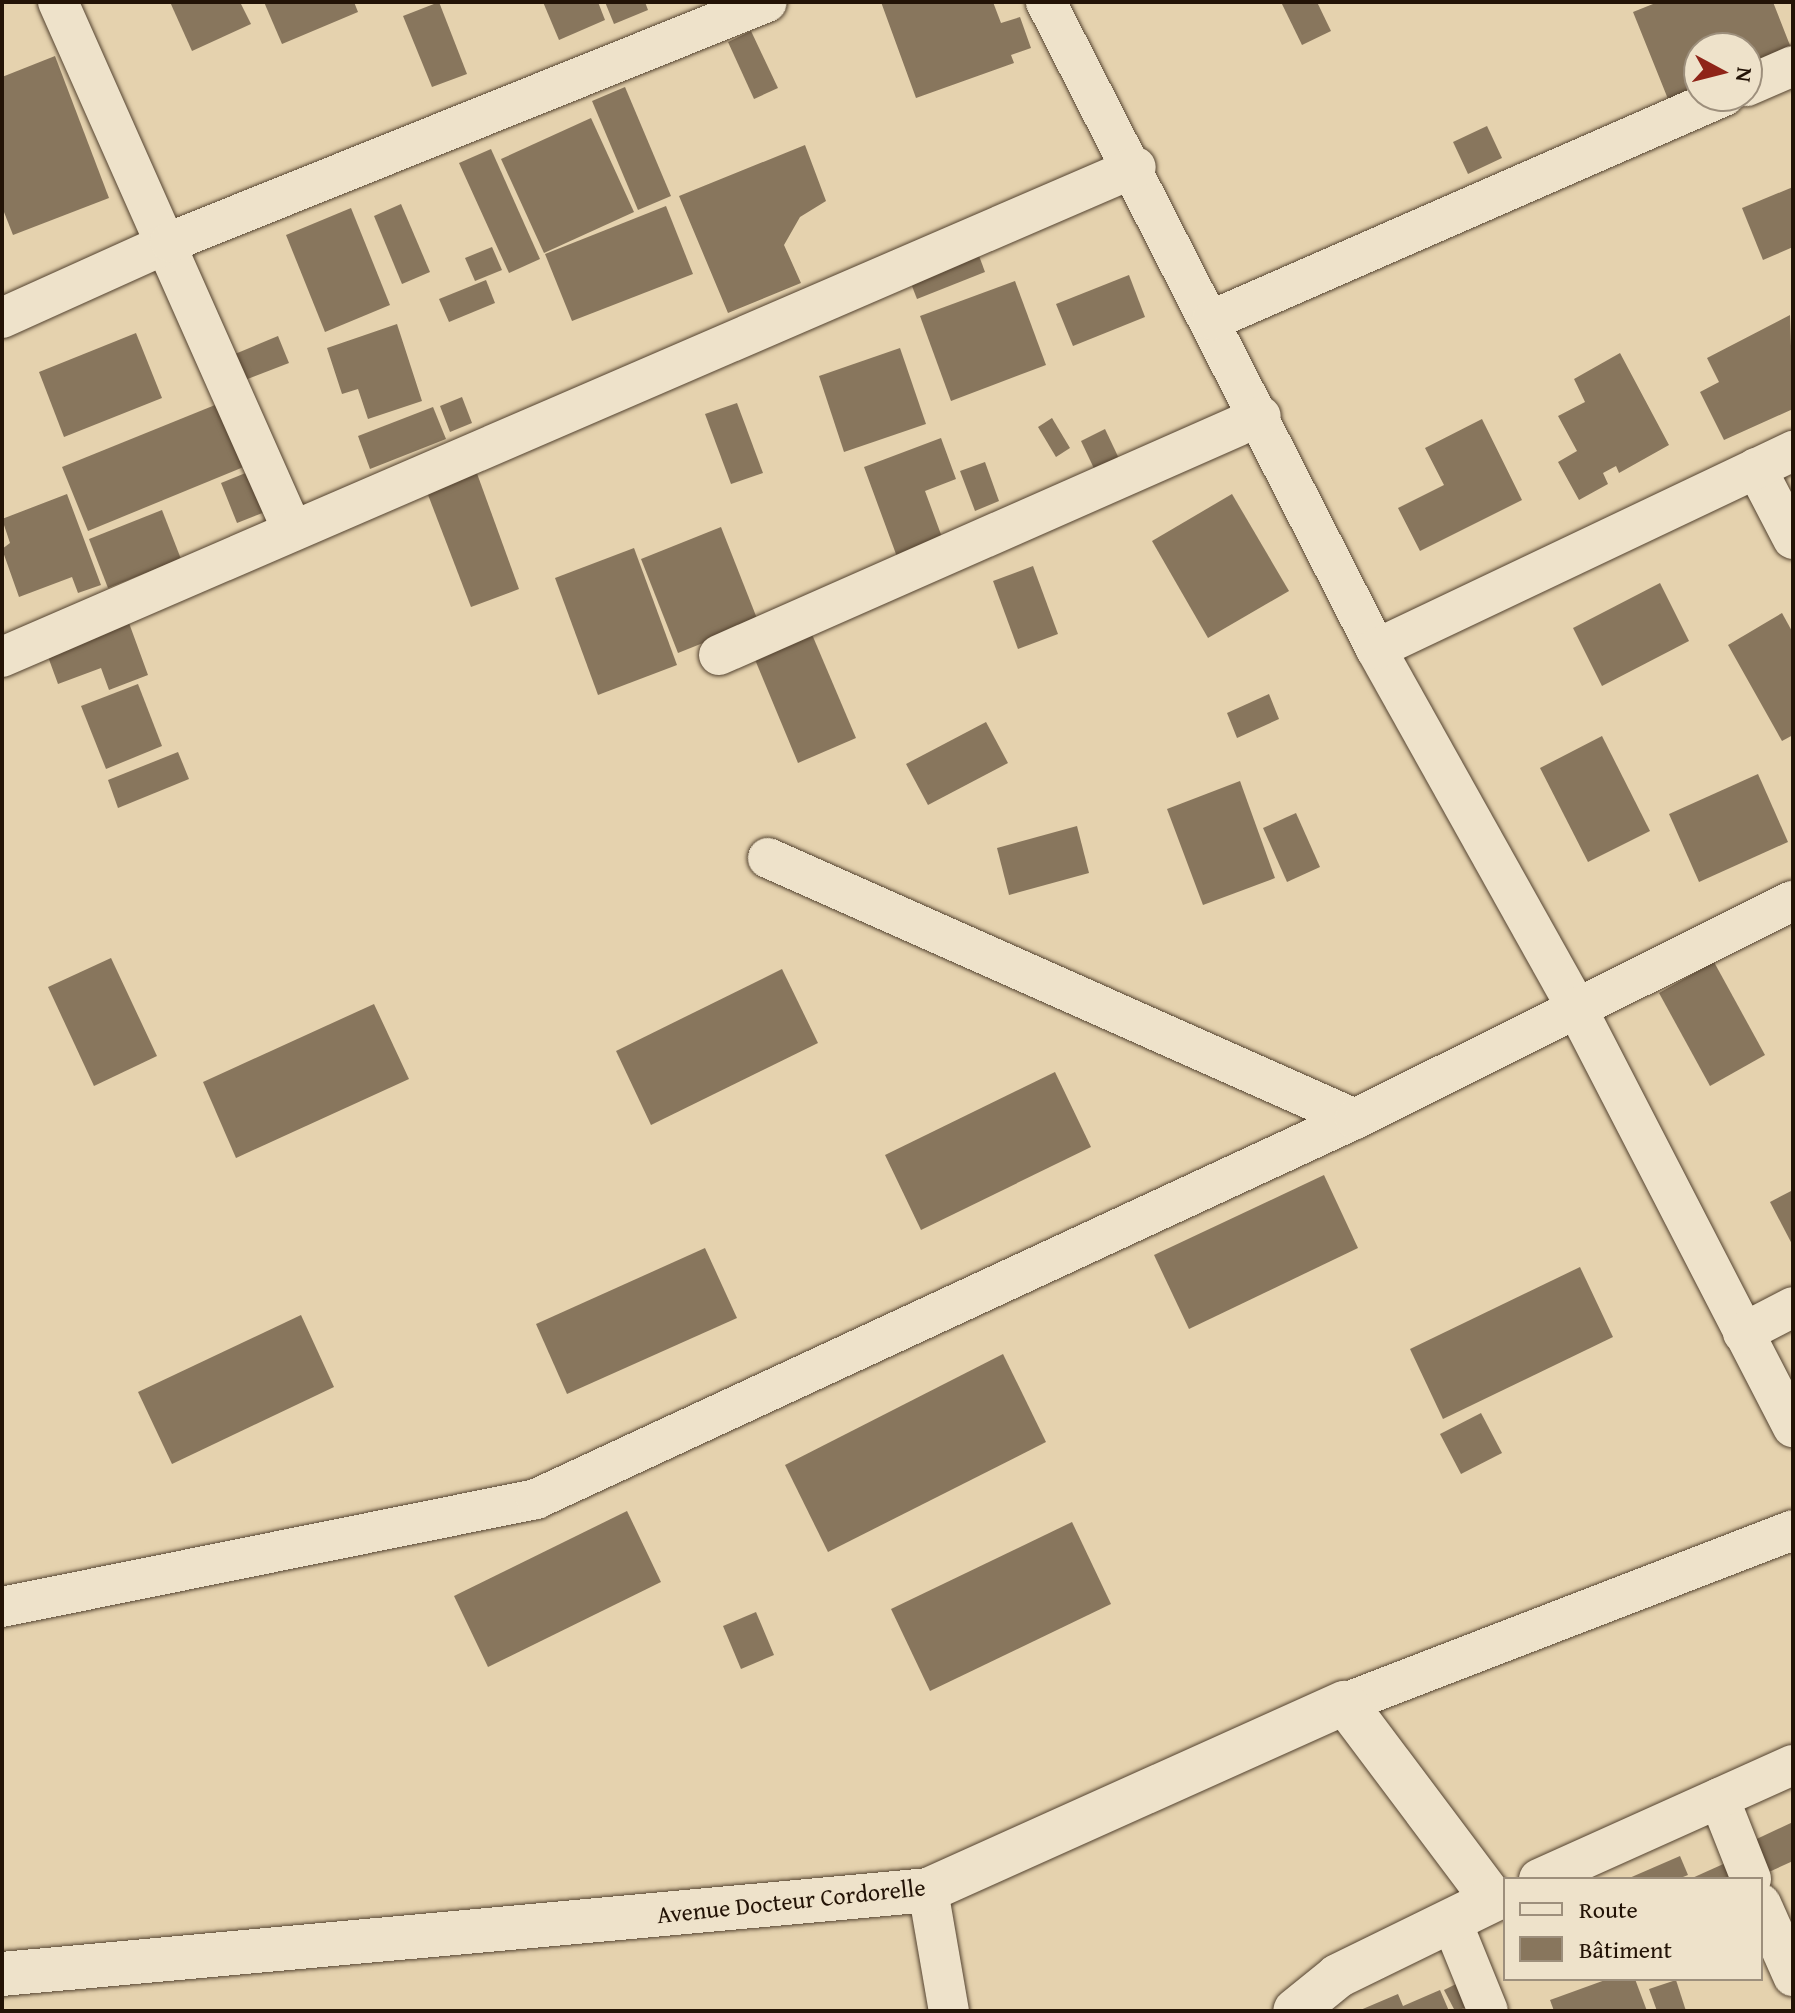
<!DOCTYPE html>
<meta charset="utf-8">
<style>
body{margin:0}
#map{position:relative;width:1795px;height:2013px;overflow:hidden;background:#e5d2ae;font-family:"Gentium Book Plus",serif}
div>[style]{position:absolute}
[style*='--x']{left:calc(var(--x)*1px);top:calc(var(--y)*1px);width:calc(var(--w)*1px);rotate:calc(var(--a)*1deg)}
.building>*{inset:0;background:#88765d}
.roads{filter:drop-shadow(0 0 2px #544330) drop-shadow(0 0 2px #544330)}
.street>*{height:40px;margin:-20px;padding:0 20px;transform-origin:20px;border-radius:20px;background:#eee2ca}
.secondary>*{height:44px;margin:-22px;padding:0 22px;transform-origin:22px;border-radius:22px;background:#eee2ca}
span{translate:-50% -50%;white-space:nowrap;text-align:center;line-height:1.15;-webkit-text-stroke:6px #eee2ca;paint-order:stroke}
.street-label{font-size:24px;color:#231306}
.frame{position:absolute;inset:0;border:4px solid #231306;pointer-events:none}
.legend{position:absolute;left:1503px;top:1877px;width:260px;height:104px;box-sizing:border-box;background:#eee2ca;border:2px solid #9d8f7c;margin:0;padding:10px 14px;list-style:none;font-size:24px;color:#231306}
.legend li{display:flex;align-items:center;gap:16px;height:40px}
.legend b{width:40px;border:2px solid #9d8f7c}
.north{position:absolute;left:1683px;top:32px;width:80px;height:80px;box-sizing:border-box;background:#eee2ca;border:2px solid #9d8f7c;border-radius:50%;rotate:97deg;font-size:22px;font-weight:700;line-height:32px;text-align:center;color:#231306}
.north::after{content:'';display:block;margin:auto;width:28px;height:36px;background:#8f2418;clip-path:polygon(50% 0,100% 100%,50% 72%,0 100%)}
</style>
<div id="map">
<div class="building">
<div style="clip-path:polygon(170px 2px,240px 2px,251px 24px,192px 51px)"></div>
<div style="clip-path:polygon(264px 2px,354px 2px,358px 12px,282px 44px)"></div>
<div style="clip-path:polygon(439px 2px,467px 74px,432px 87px,403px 16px)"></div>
<div style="clip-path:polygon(543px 2px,598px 2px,605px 20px,559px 40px)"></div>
<div style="clip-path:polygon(605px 2px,645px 2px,648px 10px,614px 24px)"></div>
<div style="clip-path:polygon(881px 2px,993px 2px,1001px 23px,1020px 17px,1031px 48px,1011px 55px,1014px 63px,916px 98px)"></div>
<div style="clip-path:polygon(1281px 2px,1317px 2px,1331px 31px,1302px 45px)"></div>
<div style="clip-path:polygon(1658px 2px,1773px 2px,1793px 53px,1747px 73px,1747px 48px,1699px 48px,1699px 92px,1670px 104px,1633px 12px)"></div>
<div style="clip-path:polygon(751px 31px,778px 88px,754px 99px,728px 42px)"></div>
<div style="clip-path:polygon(55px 56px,109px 198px,13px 235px,2px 207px,2px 77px)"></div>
<div style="clip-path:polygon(625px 87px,671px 196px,638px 210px,592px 101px)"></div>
<div style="clip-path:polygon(591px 118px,634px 212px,544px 253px,501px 159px)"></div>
<div style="clip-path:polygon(1487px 126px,1502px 158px,1468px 174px,1453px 142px)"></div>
<div style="clip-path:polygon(805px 145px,826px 201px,800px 217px,784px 245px,801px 283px,728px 313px,679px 196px)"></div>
<div style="clip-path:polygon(491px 149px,540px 259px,509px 273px,459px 163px)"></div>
<div style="clip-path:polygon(1793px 187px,1793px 247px,1763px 260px,1742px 208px)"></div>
<div style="clip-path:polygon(401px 204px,430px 272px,402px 284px,374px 216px)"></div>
<div style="clip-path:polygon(666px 206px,693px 274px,572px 321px,545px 254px)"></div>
<div style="clip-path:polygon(351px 208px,390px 305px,325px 332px,286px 235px)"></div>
<div style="clip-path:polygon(492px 247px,502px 270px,475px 281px,465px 258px)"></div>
<div style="clip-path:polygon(978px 253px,985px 272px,917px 299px,910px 281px)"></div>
<div style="clip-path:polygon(1129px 275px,1145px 317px,1073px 346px,1056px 304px)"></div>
<div style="clip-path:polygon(486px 280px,495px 303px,449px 322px,439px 299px)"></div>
<div style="clip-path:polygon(1015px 281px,1046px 365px,951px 401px,920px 316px)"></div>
<div style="clip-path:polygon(1790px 315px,1793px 409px,1724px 440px,1700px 392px,1719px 382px,1707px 358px)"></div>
<div style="clip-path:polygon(397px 324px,422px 401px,368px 419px,358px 389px,342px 394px,327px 348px)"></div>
<div style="clip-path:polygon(136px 333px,162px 398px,64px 437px,39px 372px)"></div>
<div style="clip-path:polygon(278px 336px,289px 363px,245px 380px,235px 354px)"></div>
<div style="clip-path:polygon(900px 348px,926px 424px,844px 452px,819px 376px)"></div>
<div style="clip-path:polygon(1620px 353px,1669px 445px,1619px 473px,1616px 466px,1603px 473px,1608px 484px,1579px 500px,1558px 462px,1577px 451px,1558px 416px,1585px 402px,1574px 379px)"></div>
<div style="clip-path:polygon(462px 397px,472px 423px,450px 432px,440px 406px)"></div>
<div style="clip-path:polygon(220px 403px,246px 466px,88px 531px,62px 467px)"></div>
<div style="clip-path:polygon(737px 403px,763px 473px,731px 484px,705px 414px)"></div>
<div style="clip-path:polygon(433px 407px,446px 439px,370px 469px,358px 436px)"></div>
<div style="clip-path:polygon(1052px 418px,1070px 448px,1056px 457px,1038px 427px)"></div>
<div style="clip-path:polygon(1482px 419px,1522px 500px,1420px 551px,1398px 508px,1444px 485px,1425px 448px)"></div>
<div style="clip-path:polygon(1105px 429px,1123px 467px,1099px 479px,1081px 441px)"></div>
<div style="clip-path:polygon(941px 438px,956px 479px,925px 491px,946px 548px,900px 565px,864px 467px)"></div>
<div style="clip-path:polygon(985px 462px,999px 501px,975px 511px,960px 471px)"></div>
<div style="clip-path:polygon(475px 468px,519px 589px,471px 607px,425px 487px)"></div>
<div style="clip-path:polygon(248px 472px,265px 512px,237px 523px,221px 483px)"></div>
<div style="clip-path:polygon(67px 494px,101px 585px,78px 593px,72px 577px,19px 597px,2px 549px,10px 543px,2px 519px)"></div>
<div style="clip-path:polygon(1232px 494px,1289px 591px,1208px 638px,1152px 541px)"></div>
<div style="clip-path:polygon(162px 510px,181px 559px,108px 588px,89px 539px)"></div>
<div style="clip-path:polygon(721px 527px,758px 621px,678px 653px,641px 559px)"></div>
<div style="clip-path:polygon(634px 548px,677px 665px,598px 695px,555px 578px)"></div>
<div style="clip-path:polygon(1033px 566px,1058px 634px,1018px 649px,993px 581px)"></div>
<div style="clip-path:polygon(1660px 583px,1689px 641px,1602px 686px,1573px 628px)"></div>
<div style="clip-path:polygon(1782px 613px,1793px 633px,1793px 735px,1782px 741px,1728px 645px)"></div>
<div style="clip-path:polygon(129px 623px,148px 675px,109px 690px,101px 668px,58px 684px,47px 654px)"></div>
<div style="clip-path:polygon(808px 625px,856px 738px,798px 763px,751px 650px)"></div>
<div style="clip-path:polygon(138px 684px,162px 746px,106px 769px,81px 706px)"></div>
<div style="clip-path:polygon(1269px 694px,1279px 719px,1237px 738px,1227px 713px)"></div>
<div style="clip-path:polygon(986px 722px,1008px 763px,928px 805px,906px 764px)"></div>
<div style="clip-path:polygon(1602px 736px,1650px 831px,1588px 862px,1540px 768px)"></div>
<div style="clip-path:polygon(178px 752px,189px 779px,118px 808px,108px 780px)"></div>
<div style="clip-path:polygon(1758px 774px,1788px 842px,1699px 882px,1669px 814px)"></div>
<div style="clip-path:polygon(1240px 781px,1275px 878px,1203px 905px,1167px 809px)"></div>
<div style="clip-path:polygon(1296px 813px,1320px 867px,1287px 882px,1263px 828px)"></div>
<div style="clip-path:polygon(1077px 826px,1089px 873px,1009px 895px,997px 848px)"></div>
<div style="clip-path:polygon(111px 958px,157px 1056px,94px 1086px,48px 987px)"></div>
<div style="clip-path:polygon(1714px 962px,1765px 1055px,1710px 1086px,1659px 993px)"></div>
<div style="clip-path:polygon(782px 969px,818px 1043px,651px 1125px,616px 1051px)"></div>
<div style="clip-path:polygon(374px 1004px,409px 1079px,236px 1158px,203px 1082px)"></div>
<div style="clip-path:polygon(1055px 1072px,1091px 1147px,921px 1230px,885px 1155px)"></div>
<div style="clip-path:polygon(1324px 1175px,1358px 1248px,1189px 1329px,1154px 1255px)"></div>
<div style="clip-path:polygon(1793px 1190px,1793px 1246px,1770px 1202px)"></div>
<div style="clip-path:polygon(705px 1248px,737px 1318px,567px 1394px,536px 1324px)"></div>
<div style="clip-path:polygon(1580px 1267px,1613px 1337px,1443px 1419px,1410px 1349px)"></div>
<div style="clip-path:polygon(301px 1315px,334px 1387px,172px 1464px,138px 1392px)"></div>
<div style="clip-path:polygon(1003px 1354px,1046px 1442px,828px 1552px,785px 1465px)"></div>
<div style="clip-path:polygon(1481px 1413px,1502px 1453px,1461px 1474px,1440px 1434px)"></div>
<div style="clip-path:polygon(627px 1511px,661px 1582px,488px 1667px,454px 1596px)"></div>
<div style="clip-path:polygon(1072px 1522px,1111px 1604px,930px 1691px,891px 1609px)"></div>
<div style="clip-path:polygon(756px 1612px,774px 1655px,741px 1669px,723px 1626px)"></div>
<div style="clip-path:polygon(1793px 1822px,1793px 1861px,1760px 1876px,1746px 1844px)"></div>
<div style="clip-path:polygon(1680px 1856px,1688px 1875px,1678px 1879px,1627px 1879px)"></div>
<div style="clip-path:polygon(1730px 1861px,1738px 1879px,1690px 1879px)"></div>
<div style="clip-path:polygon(1608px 1979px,1635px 1979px,1647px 2011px,1554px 2011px,1550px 2000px)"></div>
<div style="clip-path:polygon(1676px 1980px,1686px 2011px,1657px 2011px,1649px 1989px)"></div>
<div style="clip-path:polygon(1460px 1982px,1471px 2006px,1455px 2011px,1444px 1990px)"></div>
<div style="clip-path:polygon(1440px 1990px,1449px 2011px,1358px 2011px,1398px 1994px,1403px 2006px)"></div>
</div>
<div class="roads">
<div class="street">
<div style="--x:58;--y:2;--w:574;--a:66.07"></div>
<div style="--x:1046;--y:2;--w:726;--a:62.98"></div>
<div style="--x:1376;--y:649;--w:410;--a:60.8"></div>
<div style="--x:1576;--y:1007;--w:473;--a:62.7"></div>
<div style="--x:1747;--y:86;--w:50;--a:-23.5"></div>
<div style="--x:2;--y:318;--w:184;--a:-24.3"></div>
<div style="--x:170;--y:242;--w:643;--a:-21.9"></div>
<div style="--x:1212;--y:320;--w:559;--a:-23.63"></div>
<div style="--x:1756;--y:468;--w:80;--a:62.5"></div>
<div style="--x:1376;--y:649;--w:462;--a:-25.4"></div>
<div style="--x:719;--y:655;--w:592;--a:-23.8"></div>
<div style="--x:2;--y:657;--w:1235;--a:-23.37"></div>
<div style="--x:768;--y:858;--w:642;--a:23.97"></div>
<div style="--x:1743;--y:1333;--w:56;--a:-27.5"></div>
<div style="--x:2;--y:1607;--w:545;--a:-11.43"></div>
<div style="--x:536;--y:1499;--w:903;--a:-24.89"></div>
<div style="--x:1355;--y:1119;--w:489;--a:-26.5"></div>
<div style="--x:1345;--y:1703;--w:480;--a:-21.1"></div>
<div style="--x:1719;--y:1798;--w:87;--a:68.4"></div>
<div style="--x:1539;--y:1879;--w:278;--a:-24.2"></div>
<div style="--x:928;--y:1890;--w:123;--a:80.2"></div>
<div style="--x:1761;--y:1904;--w:79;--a:66"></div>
<div style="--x:1451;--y:1920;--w:98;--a:67.9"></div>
</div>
<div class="secondary">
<div style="--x:2;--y:1974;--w:930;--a:-5.18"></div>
<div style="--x:928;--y:1890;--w:457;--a:-24.2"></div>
<div style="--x:1345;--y:1703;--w:246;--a:53.1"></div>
<div style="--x:1493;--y:1900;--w:173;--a:153.9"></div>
<div style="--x:1338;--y:1976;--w:55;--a:140.9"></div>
</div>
</div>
<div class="street-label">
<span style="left:791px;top:1901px;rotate:-6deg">Avenue Docteur Cordorelle</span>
</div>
<div class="frame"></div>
<ul class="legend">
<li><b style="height:10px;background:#eee2ca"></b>Route</li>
<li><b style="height:22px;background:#88765d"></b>Bâtiment</li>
</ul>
<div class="north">N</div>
</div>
